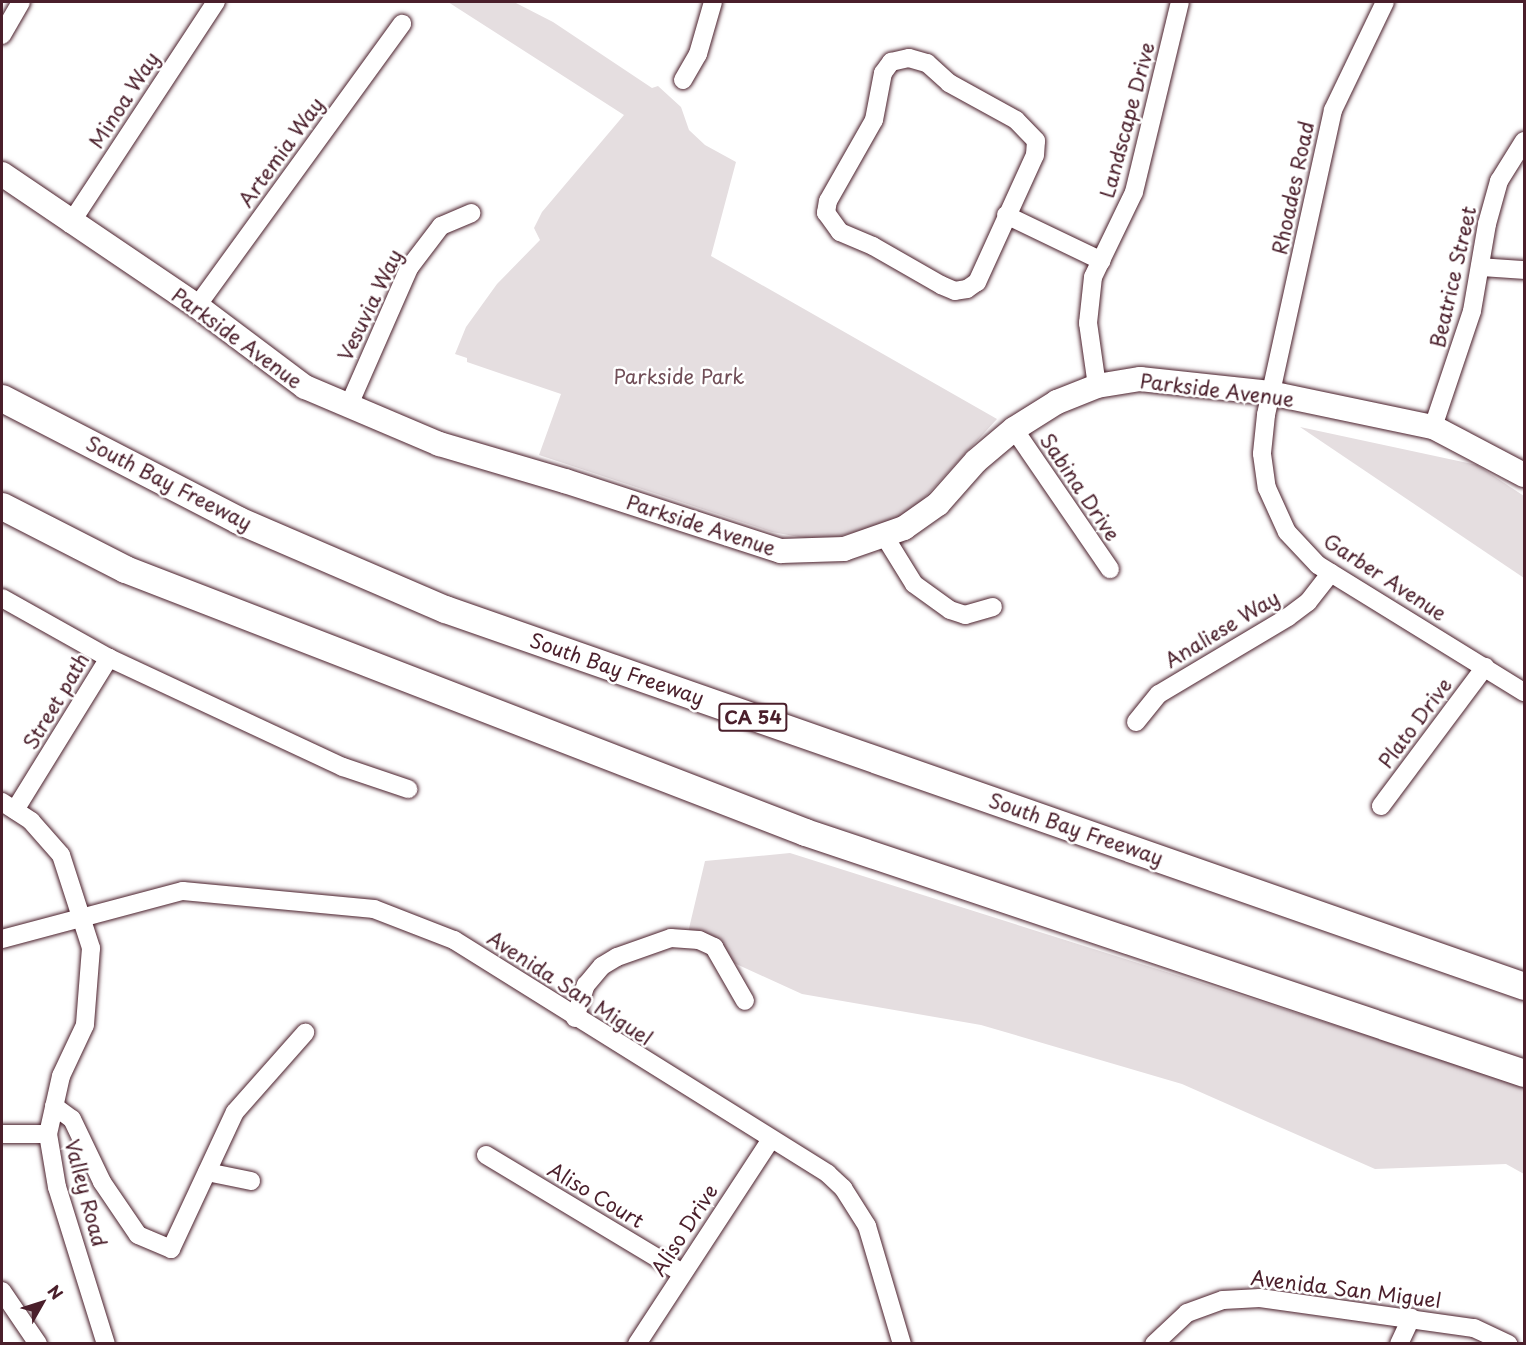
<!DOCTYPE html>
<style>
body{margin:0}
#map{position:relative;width:1526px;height:1345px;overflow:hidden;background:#fff;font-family:"Playpen Sans",sans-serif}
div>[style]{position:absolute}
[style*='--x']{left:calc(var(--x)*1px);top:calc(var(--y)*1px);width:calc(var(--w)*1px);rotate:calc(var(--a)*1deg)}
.green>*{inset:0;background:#e5dee0}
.roads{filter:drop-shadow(0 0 2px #4a1f2b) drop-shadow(0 0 2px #4a1f2b)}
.minor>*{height:18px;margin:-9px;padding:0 9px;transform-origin:9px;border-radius:9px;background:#fff}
.major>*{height:24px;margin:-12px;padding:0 12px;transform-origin:12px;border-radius:12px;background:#fff}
.highway>*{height:27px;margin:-13.5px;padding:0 13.5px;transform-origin:13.5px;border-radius:13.5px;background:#fff}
span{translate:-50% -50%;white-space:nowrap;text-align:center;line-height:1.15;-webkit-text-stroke:5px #fff;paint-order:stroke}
.shield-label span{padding:2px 4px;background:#fff;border:2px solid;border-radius:4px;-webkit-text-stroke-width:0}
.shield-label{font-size:18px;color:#4a1f2b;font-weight:700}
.street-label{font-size:20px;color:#4a1f2b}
.park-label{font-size:20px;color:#714f58}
.frame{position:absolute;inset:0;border:3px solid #4a1f2b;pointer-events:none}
.north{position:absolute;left:12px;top:1273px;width:60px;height:60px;-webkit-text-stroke:4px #fff;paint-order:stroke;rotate:51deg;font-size:16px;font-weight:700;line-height:24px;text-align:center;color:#4a1f2b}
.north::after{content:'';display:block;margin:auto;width:21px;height:27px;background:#4a1f2b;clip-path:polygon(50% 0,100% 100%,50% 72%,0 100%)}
</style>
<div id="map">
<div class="green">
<div style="clip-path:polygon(448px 2px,514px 2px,553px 22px,652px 88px,658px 86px,681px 107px,689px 130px,705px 145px,736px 162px,711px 256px,997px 419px,905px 519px,821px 541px,772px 532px,539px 455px,561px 394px,467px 362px,467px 358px,455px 354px,466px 327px,497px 284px,540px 240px,534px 228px,542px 212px,624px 115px)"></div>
<div style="clip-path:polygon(1300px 427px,1477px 465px,1524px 496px,1524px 578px)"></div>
<div style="clip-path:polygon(790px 853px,1524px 1085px,1524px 1174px,1506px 1164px,1375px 1169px,1182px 1084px,981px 1025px,802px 994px,686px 941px,705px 861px)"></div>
</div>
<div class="roads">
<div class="minor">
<div style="--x:1385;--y:2;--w:120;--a:115.7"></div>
<div style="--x:1333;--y:110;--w:312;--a:102.4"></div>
<div style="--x:1266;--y:415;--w:39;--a:96"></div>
<div style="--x:1262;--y:454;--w:34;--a:82"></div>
<div style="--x:1267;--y:488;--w:48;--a:65.6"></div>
<div style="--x:1287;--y:532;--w:45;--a:46.8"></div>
<div style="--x:1318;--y:565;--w:242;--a:31.7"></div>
<div style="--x:2;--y:35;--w:38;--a:-60"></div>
<div style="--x:909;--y:58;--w:19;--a:16"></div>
<div style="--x:927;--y:63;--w:30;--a:42"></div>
<div style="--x:949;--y:83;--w:77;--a:28.9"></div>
<div style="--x:1016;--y:120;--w:29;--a:46"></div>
<div style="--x:1036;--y:141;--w:14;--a:94"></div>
<div style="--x:1035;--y:155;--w:140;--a:114.5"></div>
<div style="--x:977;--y:282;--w:12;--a:145"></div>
<div style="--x:967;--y:289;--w:12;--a:171"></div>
<div style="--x:955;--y:291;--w:15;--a:-157"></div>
<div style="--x:941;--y:285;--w:78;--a:-150.2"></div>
<div style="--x:873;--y:246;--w:36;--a:-157"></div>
<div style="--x:840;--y:232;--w:24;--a:-126"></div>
<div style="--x:826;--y:213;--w:12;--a:-81"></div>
<div style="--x:828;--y:201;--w:93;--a:-60.4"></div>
<div style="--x:874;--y:120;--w:48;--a:-79.2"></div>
<div style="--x:883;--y:73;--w:14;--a:-54"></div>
<div style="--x:891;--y:62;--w:18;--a:-13"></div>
<div style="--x:683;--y:80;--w:30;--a:-60"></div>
<div style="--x:698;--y:54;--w:54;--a:-73.9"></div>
<div style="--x:1006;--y:215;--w:106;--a:25.6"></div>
<div style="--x:70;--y:224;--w:266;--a:-56.7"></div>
<div style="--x:1480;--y:267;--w:44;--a:3.9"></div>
<div style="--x:197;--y:306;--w:349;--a:-54"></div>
<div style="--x:1097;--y:386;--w:64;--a:-98.1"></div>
<div style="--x:1088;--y:323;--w:46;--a:-83.8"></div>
<div style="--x:1093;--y:277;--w:94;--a:-64.2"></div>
<div style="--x:1134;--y:192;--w:195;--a:-76.4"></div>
<div style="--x:349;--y:405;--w:150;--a:-66.3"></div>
<div style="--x:409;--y:268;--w:53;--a:-52.7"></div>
<div style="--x:441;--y:226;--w:33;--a:-23"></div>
<div style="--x:1433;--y:427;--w:122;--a:-71.4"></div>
<div style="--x:1472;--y:311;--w:88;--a:-80.2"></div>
<div style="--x:1487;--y:224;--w:45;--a:-74.4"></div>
<div style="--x:1499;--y:181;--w:47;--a:-58"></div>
<div style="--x:1014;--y:429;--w:170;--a:55.6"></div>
<div style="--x:885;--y:537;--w:55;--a:58.3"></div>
<div style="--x:914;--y:584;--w:44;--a:35.8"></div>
<div style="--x:950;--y:610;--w:16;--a:18"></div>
<div style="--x:965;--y:615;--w:29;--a:-16"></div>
<div style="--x:2;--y:598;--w:123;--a:29.3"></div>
<div style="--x:109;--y:658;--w:258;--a:25"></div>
<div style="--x:343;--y:767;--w:69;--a:18.7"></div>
<div style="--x:1136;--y:722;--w:36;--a:-51"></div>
<div style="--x:1159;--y:694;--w:150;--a:-30.8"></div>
<div style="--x:1288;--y:617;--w:25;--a:-37"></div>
<div style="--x:1308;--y:602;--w:37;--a:-52"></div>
<div style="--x:2;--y:802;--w:35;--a:33"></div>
<div style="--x:31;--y:821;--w:45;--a:48.6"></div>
<div style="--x:61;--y:855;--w:98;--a:72.1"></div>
<div style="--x:91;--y:948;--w:77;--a:94.5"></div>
<div style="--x:85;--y:1025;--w:56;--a:115.2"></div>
<div style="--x:61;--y:1076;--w:59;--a:102.6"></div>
<div style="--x:48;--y:1134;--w:54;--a:80.4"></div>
<div style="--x:57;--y:1187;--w:164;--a:72.7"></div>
<div style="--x:1381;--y:806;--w:174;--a:-53.2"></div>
<div style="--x:15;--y:810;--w:179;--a:-58.3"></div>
<div style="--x:2;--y:939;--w:187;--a:-14.9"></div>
<div style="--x:183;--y:891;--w:192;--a:5.4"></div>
<div style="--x:374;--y:909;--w:86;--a:21.2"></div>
<div style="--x:454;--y:940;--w:441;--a:32"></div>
<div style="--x:828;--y:1174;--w:21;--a:43"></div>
<div style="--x:843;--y:1188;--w:45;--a:57.7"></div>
<div style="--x:867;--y:1226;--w:123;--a:73.5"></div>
<div style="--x:575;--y:1018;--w:35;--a:-72"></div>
<div style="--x:586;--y:985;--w:25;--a:-50"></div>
<div style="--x:602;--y:966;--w:17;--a:-31"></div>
<div style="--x:617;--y:957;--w:57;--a:-19.4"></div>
<div style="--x:671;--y:938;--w:28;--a:4"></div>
<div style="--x:699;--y:940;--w:17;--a:25"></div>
<div style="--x:714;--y:947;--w:62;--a:60.1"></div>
<div style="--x:54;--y:1106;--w:22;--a:36"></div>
<div style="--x:72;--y:1119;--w:70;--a:64.5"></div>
<div style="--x:102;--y:1182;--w:64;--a:55.8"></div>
<div style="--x:138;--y:1235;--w:36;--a:23"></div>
<div style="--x:171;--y:1249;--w:151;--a:-65"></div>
<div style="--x:235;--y:1112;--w:106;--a:-48.5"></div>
<div style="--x:2;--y:1134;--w:46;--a:0"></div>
<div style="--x:486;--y:1155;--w:229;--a:31"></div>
<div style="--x:207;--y:1172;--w:45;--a:11.6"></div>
<div style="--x:2;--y:1291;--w:64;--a:55.8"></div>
<div style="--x:637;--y:1344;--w:243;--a:-56.8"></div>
<div style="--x:1154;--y:1344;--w:45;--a:-43.2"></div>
<div style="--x:1187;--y:1313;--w:38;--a:-20"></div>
<div style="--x:1223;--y:1300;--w:37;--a:-3"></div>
<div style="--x:1260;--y:1298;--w:216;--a:8"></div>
<div style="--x:1474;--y:1328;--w:38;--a:25"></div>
<div style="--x:1399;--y:1344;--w:29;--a:-65"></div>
</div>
<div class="major">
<div style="--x:2;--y:174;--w:235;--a:34.1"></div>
<div style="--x:197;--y:306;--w:135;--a:36.9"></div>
<div style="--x:305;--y:387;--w:146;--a:23"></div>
<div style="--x:439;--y:444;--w:131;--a:16.4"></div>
<div style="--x:565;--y:481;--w:227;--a:18"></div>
<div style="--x:781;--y:551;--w:63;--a:-1.8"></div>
<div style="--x:844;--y:549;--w:64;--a:-19.3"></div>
<div style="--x:904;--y:528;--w:42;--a:-35.2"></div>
<div style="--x:938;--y:504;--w:57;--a:-48.5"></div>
<div style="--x:976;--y:461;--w:50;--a:-40.1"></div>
<div style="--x:1014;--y:429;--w:51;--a:-32.1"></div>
<div style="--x:1057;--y:402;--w:43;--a:-21.8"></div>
<div style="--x:1097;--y:386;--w:44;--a:-9.2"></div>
<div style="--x:1140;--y:379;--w:131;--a:6.1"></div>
<div style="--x:1270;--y:393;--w:167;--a:11.8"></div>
<div style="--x:1433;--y:427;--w:103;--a:27.8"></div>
</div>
<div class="highway">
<div style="--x:2;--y:398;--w:266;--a:27.3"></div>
<div style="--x:238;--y:520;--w:225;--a:23.3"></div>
<div style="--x:445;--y:609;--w:1143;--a:19.26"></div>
<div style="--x:2;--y:506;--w:138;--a:27.1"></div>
<div style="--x:125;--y:569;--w:729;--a:21.14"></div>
<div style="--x:805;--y:832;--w:758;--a:18.53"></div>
</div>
</div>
<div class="shield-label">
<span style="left:753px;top:717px">CA 54</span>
</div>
<div class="street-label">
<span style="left:124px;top:100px;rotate:-57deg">Minoa Way</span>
<span style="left:1127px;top:120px;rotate:-75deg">Landscape Drive</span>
<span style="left:281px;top:152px;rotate:-54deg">Artemia Way</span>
<span style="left:1293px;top:188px;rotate:-78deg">Rhoades Road</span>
<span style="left:1453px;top:277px;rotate:-77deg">Beatrice Street</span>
<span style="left:370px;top:305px;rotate:-64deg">Vesuvia Way</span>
<span style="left:237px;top:338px;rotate:36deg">Parkside Avenue</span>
<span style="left:1217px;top:390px;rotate:7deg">Parkside Avenue</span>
<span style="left:169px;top:483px;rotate:27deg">South Bay Freeway</span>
<span style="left:1080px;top:487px;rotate:56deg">Sabina Drive</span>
<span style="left:701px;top:525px;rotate:18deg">Parkside Avenue</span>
<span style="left:1385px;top:577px;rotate:33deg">Garber Avenue</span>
<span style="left:1222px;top:629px;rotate:-31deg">Analiese Way</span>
<span style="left:617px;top:669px;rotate:19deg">South Bay Freeway</span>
<span style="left:56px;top:701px;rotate:-59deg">Street path</span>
<span style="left:1415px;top:723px;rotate:-53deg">Plato Drive</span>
<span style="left:1076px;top:829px;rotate:19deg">South Bay Freeway</span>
<span style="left:570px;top:988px;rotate:33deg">Avenida San Miguel</span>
<span style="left:86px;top:1193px;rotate:75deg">Valley Road</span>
<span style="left:596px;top:1195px;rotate:31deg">Aliso Court</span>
<span style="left:684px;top:1230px;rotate:-57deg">Aliso Drive</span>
<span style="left:1346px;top:1289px;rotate:7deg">Avenida San Miguel</span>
</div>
<div class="park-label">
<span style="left:679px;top:376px">Parkside Park</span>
</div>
<div class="frame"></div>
<div class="north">N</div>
</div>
